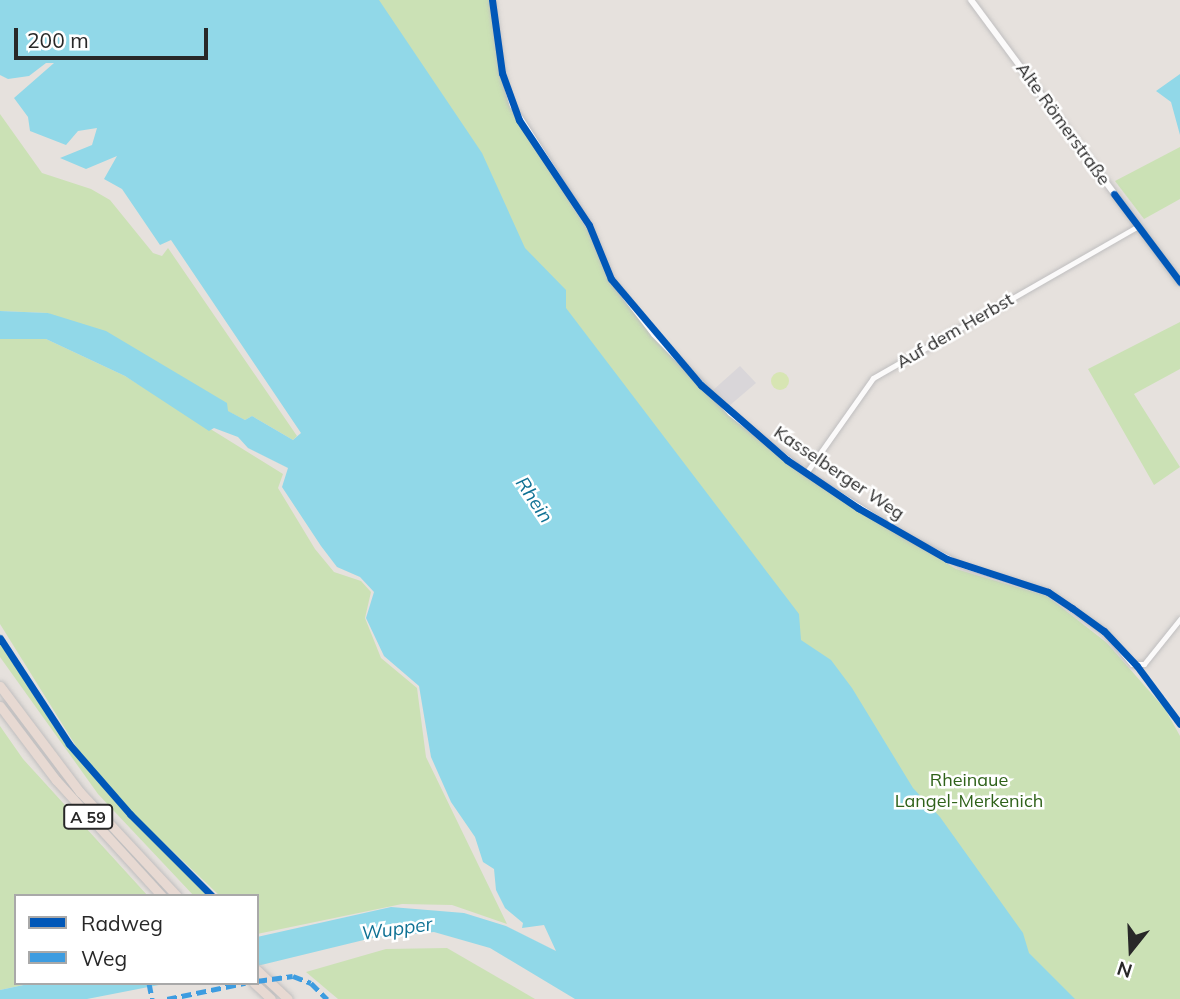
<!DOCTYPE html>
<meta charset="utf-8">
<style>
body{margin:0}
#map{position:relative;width:1180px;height:999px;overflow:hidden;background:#e6e1dd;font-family:Mulish,sans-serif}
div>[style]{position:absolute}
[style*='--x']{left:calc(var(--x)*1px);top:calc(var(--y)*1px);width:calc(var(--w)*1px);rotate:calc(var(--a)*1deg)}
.industrial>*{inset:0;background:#d9d6d9}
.green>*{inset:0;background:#cbe1b5}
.pitch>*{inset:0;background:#d7e5b3}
.round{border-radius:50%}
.water>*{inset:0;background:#91d8e8}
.roads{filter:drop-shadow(0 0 2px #bfbebf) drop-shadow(0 0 2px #bfbebf)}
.minor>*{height:5px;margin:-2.5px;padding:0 2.5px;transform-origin:2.5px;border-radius:2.5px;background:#fbfafa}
.tertiary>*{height:6px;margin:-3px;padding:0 3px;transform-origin:3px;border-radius:3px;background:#fbfafa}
.motorway>*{height:9px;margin:-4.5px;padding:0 4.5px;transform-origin:4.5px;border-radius:4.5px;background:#e7d9d2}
.quiet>*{height:5px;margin-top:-2.5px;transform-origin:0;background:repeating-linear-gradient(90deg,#3d9ce0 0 10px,transparent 0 15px)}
.cycleway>*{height:7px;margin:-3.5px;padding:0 3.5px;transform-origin:3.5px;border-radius:3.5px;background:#0057b8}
span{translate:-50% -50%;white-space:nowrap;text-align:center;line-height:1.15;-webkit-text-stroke:5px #fff;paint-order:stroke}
.shield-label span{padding:2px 5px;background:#fff;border:2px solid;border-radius:5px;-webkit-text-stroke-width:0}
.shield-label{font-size:16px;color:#282828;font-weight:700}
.street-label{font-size:18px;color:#282828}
.park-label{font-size:18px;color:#2f621a}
.water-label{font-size:19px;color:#0f7194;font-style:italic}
.legend{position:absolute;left:14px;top:894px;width:245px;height:91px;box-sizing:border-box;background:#fff;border:2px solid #a9a9a9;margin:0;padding:9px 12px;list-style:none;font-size:21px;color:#282828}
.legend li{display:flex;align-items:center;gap:14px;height:35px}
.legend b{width:35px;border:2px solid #a9a9a9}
.north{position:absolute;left:1096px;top:915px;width:70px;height:70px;-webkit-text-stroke:5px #fff;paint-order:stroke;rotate:198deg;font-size:19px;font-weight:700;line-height:28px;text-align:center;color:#282828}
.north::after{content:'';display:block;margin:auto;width:24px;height:32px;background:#282828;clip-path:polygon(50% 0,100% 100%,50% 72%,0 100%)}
.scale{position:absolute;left:14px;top:28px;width:194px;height:32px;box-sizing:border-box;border:4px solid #282828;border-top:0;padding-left:9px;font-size:21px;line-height:24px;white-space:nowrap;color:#282828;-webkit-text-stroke:5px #fff;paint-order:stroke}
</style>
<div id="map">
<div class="industrial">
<div style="clip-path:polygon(740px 366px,756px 383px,729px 406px,712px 391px)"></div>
</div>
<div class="green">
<div style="clip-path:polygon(186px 0,489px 0,502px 80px,517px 120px,599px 248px,607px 277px,656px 340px,703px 389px,815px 482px,956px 569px,1047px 596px,1107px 643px,1165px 709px,1180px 736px,1180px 999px,865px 999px)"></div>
<div style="clip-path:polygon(0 114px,42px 173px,91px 189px,110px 200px,153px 253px,162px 256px,168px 248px,297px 436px,293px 440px,252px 416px,245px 420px,227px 411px,48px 313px,0 311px)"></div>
<div style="clip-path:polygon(1180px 147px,1180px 199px,1144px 219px,1115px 181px)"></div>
<div style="clip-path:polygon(1180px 322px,1180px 369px,1134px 394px,1180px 467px,1154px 485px,1088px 369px)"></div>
<div style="clip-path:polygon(0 339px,46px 339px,125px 376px,283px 474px,278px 488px,315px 549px,334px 572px,361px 581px,371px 592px,365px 618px,381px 658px,417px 688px,426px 757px,507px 924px,452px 905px,402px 904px,257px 934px,257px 896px,220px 896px,130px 811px,79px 751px,0 624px)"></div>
<div style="clip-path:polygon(0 643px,67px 747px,209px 896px,194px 896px,98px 794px,0 657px)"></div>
<div style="clip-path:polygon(0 726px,23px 759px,148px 896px,16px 896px,16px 983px,32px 983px,0 990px)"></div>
<div style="clip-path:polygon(447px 948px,535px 999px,338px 999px,306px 972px,386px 949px)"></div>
</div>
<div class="pitch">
<div class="round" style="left:771px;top:372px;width:18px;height:18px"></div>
</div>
<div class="water">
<div style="clip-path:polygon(0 0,379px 0,482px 153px,525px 248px,566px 290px,566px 308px,799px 614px,801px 640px,831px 660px,852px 688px,913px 788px,940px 817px,1023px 933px,1029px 953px,1075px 999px,575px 999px,490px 948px,434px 932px,372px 938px,257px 966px,257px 937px,391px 907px,464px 913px,506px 926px,556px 951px,544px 925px,522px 928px,523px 923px,505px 908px,496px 890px,494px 869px,483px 862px,475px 837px,451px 802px,431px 757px,419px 686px,384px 656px,366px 618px,374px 592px,360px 577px,337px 567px,321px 546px,282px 487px,288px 468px,248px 448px,238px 437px,214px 428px,209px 431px,125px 376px,46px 339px,0 339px,0 311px,48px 313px,106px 331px,227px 403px,228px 411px,245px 420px,252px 416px,293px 440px,301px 433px,171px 240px,160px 245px,122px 189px,104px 179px,117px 156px,86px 169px,60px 158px,92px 145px,97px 128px,78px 131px,66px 145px,30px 131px,28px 117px,14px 98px,54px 63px,46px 63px,29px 76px,8px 79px,0 75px)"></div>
<div style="clip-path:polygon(1180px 74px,1180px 135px,1171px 102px,1156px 91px)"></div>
<div style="clip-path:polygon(33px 983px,169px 983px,87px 999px,0 999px,0 990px)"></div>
</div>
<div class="roads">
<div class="minor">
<div style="--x:492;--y:0;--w:74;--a:82.2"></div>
<div style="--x:502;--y:73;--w:34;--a:73"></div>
<div style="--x:512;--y:105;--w:143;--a:57.3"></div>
<div style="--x:589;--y:225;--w:58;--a:67.8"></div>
<div style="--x:611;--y:279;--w:69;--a:52.6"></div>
<div style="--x:653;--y:334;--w:110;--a:45.7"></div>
<div style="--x:730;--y:413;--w:97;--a:38.3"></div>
<div style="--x:806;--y:473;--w:118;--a:32.2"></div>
<div style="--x:906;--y:536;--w:63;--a:27.4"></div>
<div style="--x:962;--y:565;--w:90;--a:17.4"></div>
<div style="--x:1048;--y:592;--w:68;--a:34.9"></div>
<div style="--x:1104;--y:631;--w:43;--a:49.7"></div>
<div style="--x:1132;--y:664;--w:12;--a:0"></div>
<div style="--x:1144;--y:664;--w:58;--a:-51.3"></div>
<div style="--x:806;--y:473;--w:116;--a:-54.8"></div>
<div style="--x:873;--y:378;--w:305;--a:-29.8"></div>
</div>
<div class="tertiary">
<div style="--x:971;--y:0;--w:351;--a:53.5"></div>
</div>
<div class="motorway">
<div style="--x:0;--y:686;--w:133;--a:53"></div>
<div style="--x:80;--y:792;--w:142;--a:47"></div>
<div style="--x:0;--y:706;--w:93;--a:52.9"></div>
<div style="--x:56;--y:780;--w:157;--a:47.6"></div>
<div style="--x:257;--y:970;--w:42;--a:43.1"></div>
<div style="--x:254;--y:983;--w:23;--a:43"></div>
</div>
</div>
<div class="quiet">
<div style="--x:257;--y:981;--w:36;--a:-8"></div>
<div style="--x:293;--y:976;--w:19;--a:21"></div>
<div style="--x:311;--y:983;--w:23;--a:45"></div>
<div style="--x:149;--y:983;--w:16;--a:79"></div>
<div style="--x:167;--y:999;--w:80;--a:-11.6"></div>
</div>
<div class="cycleway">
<div style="--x:492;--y:0;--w:74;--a:82.2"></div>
<div style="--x:502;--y:73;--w:50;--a:70.1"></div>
<div style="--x:519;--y:120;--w:126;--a:56.3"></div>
<div style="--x:589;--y:225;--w:58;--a:67.8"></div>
<div style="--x:611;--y:279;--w:139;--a:49.7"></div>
<div style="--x:701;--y:385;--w:114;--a:41.1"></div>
<div style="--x:787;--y:460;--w:86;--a:34.1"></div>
<div style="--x:858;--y:508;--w:103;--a:29.8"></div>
<div style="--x:947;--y:559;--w:106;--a:18.1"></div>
<div style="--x:1048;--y:592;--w:29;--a:34"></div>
<div style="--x:1072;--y:608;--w:39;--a:36"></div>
<div style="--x:1104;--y:631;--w:48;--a:46.7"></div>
<div style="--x:1137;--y:666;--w:72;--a:53.4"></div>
<div style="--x:1114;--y:194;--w:110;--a:53.1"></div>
<div style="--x:0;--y:638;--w:126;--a:56.9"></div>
<div style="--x:69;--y:744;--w:93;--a:48.9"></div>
<div style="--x:130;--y:814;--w:116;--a:45"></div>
</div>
<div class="shield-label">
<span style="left:88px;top:817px">A 59</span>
</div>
<div class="street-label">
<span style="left:1063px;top:124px;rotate:54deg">Alte Römerstraße</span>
<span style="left:955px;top:331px;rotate:-30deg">Auf dem Herbst</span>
<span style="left:839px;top:473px;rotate:34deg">Kasselberger Weg</span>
</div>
<div class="park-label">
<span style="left:969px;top:791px">Rheinaue<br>Langel-Merkenich</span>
</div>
<div class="water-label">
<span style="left:534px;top:500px;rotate:56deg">Rhein</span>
<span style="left:397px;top:929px;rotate:-8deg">Wupper</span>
</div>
<ul class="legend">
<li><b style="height:9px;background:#0057b8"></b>Radweg</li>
<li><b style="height:9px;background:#3d9ce0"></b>Weg</li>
</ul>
<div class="north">N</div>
<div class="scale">200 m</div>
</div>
